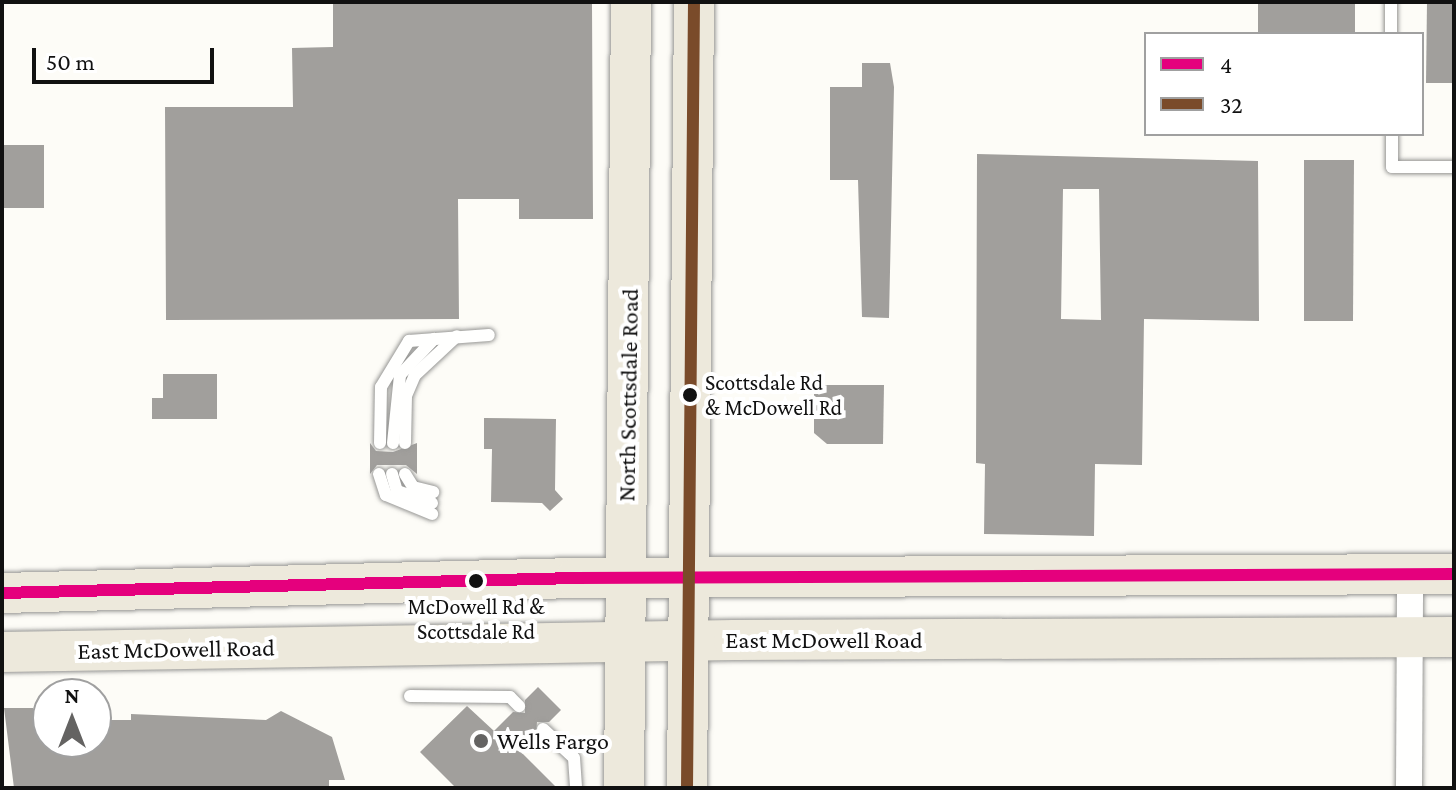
<!DOCTYPE html>
<style>
body{margin:0}
#map{position:relative;width:1456px;height:790px;overflow:hidden;background:#fdfcf7;font-family:"Crimson Pro",serif}
div>[style]{position:absolute}
[style*='--x']{left:calc(var(--x)*1px);top:calc(var(--y)*1px);width:calc(var(--w)*1px);rotate:calc(var(--a)*1deg)}
.building>*{inset:0;background:#a19f9c}
.roads{filter:drop-shadow(0 0 2px #979795) drop-shadow(0 0 2px #979795)}
.lane>*{height:12px;margin:-6px;padding:0 6px;transform-origin:6px;border-radius:6px;background:#fffffe}
.street>*{height:26px;margin:-13px;padding:0 13px;transform-origin:13px;border-radius:13px;background:#fffffe}
.primary>*{height:40px;margin:-20px;padding:0 20px;transform-origin:20px;border-radius:20px;background:#ede9dc}
.bus-1>*{height:12px;margin:-6px;padding:0 6px;transform-origin:6px;border-radius:6px;background:#e5007d}
.bus-2>*{height:12px;margin:-6px;padding:0 6px;transform-origin:6px;border-radius:6px;background:#7a4b2a}
.dots>*{width:22px;height:22px;translate:-50% -50%;box-sizing:border-box;border:4px solid #fff;border-radius:50%}
span{translate:-50% -50%;white-space:nowrap;text-align:center;line-height:1.15;-webkit-text-stroke:8px #fff;paint-order:stroke}
.bus-label{font-size:22px;color:#111}
.left{translate:0 -50%;text-align:left}
.street-label{font-size:24px;color:#111}
.poi-label{font-size:24px;color:#111}
.frame{position:absolute;inset:0;border:4px solid #111;pointer-events:none}
.legend{position:absolute;left:1144px;top:32px;width:280px;height:104px;box-sizing:border-box;background:#fff;border:2px solid #a0a0a0;margin:0;padding:10px 14px;list-style:none;font-size:24px;color:#111}
.legend li{display:flex;align-items:center;gap:16px;height:40px}
.legend b{width:40px;border:2px solid #a0a0a0}
.north{position:absolute;left:32px;top:678px;width:80px;height:80px;box-sizing:border-box;background:#fff;border:2px solid #a0a0a0;border-radius:50%;rotate:0deg;font-size:22px;font-weight:700;line-height:32px;text-align:center;color:#111}
.north::after{content:'';display:block;margin:auto;width:28px;height:36px;background:#646362;clip-path:polygon(50% 0,100% 100%,50% 72%,0 100%)}
.scale{position:absolute;left:32px;top:48px;width:182px;height:36px;box-sizing:border-box;border:4px solid #111;border-top:0;padding-left:10px;font-size:24px;line-height:28px;white-space:nowrap;color:#111;-webkit-text-stroke:6px #fff;paint-order:stroke}
</style>
<div id="map">
<div class="building">
<div style="clip-path:polygon(333px 2px,592px 2px,593px 219px,519px 219px,519px 199px,458px 199px,459px 319px,166px 320px,165px 107px,293px 107px,292px 48px,333px 47px)"></div>
<div style="clip-path:polygon(1258px 2px,1355px 2px,1355px 34px,1258px 34px)"></div>
<div style="clip-path:polygon(1427px 2px,1454px 2px,1454px 83px,1426px 83px)"></div>
<div style="clip-path:polygon(862px 63px,890px 63px,894px 87px,889px 318px,862px 317px,858px 180px,830px 180px,830px 87px,862px 87px)"></div>
<div style="clip-path:polygon(2px 145px,44px 145px,44px 208px,2px 208px)"></div>
<div style="clip-path:polygon(evenodd,977px 154px,1258px 161px,1259px 321px,1144px 319px,1142px 465px,1095px 464px,1094px 536px,984px 534px,985px 464px,976px 463px,977px 154px,1063px 189px,1099px 189px,1101px 320px,1061px 319px,1063px 189px)"></div>
<div style="clip-path:polygon(1304px 160px,1354px 160px,1353px 321px,1304px 321px)"></div>
<div style="clip-path:polygon(163px 374px,217px 374px,217px 419px,152px 419px,152px 398px,163px 398px)"></div>
<div style="clip-path:polygon(814px 385px,884px 385px,883px 444px,827px 444px,814px 433px)"></div>
<div style="clip-path:polygon(484px 418px,556px 419px,555px 490px,563px 499px,550px 511px,542px 503px,491px 502px,492px 449px,484px 449px)"></div>
<div style="clip-path:polygon(370px 443px,376px 451px,393px 452px,417px 443px,417px 474px,406px 465px,377px 465px,370px 474px)"></div>
<div style="clip-path:polygon(538px 687px,561px 710px,549px 722px,537px 722px,536px 735px,520px 751px,557px 788px,456px 788px,420px 752px,467px 706px,494px 731px,513px 712px,525px 713px,525px 700px)"></div>
<div style="clip-path:polygon(4px 708px,33px 708px,33px 716px,48px 716px,48px 742px,96px 742px,96px 720px,131px 720px,131px 714px,266px 720px,281px 711px,332px 737px,345px 780px,329px 780px,329px 788px,14px 788px)"></div>
</div>
<div class="roads">
<div class="lane">
<div style="--x:1391;--y:2;--w:32;--a:90"></div>
<div style="--x:1392;--y:134;--w:33;--a:90"></div>
<div style="--x:1392;--y:167;--w:62;--a:0"></div>
<div style="--x:380;--y:443;--w:56;--a:-89"></div>
<div style="--x:381;--y:387;--w:54;--a:-58.7"></div>
<div style="--x:409;--y:341;--w:80;--a:-4.3"></div>
<div style="--x:393;--y:443;--w:68;--a:-84.1"></div>
<div style="--x:400;--y:375;--w:50;--a:-46.6"></div>
<div style="--x:405;--y:443;--w:47;--a:-88.8"></div>
<div style="--x:406;--y:396;--w:23;--a:-67"></div>
<div style="--x:415;--y:375;--w:57;--a:-42.9"></div>
<div style="--x:379;--y:474;--w:22;--a:72"></div>
<div style="--x:386;--y:495;--w:50;--a:22.4"></div>
<div style="--x:392;--y:474;--w:18;--a:74"></div>
<div style="--x:397;--y:491;--w:37;--a:19"></div>
<div style="--x:405;--y:474;--w:15;--a:58"></div>
<div style="--x:413;--y:487;--w:21;--a:14"></div>
<div style="--x:410;--y:696;--w:100;--a:0.6"></div>
<div style="--x:510;--y:697;--w:13;--a:45"></div>
<div style="--x:543;--y:729;--w:42;--a:43.1"></div>
<div style="--x:574;--y:758;--w:30;--a:86"></div>
</div>
<div class="street">
<div style="--x:1409;--y:788;--w:214;--a:-89.7"></div>
</div>
<div class="primary">
<div style="--x:2;--y:593;--w:574;--a:-1.5"></div>
<div style="--x:576;--y:578;--w:878;--a:-0.26"></div>
<div style="--x:2;--y:652;--w:732;--a:-0.94"></div>
<div style="--x:734;--y:640;--w:720;--a:-0.24"></div>
<div style="--x:624;--y:788;--w:786;--a:-89.49"></div>
<div style="--x:687;--y:788;--w:786;--a:-89.49"></div>
</div>
</div>
<div class="bus-1">
<div style="--x:2;--y:593;--w:574;--a:-1.5"></div>
<div style="--x:576;--y:578;--w:878;--a:-0.26"></div>
</div>
<div class="bus-2">
<div style="--x:687;--y:788;--w:786;--a:-89.49"></div>
</div>
<div class="dots">
<div style="left:690px;top:395px;background:#111"></div>
<div style="left:476px;top:581px;background:#111"></div>
<div style="left:481px;top:741px;background:#646362"></div>
</div>
<div class="bus-label">
<span class="left" style="left:705px;top:395px">Scottsdale Rd<br>&amp; McDowell Rd</span>
<span style="left:476px;top:619px">McDowell Rd &amp;<br>Scottsdale Rd</span>
</div>
<div class="street-label">
<span style="left:628px;top:395px;rotate:-89deg">North Scottsdale Road</span>
<span style="left:824px;top:640px">East McDowell Road</span>
<span style="left:176px;top:649px;rotate:-1deg">East McDowell Road</span>
</div>
<div class="poi-label">
<span class="left" style="left:497px;top:741px">Wells Fargo</span>
</div>
<div class="frame"></div>
<ul class="legend">
<li><b style="height:10px;background:#e5007d"></b>4</li>
<li><b style="height:10px;background:#7a4b2a"></b>32</li>
</ul>
<div class="north">N</div>
<div class="scale">50 m</div>
</div>
